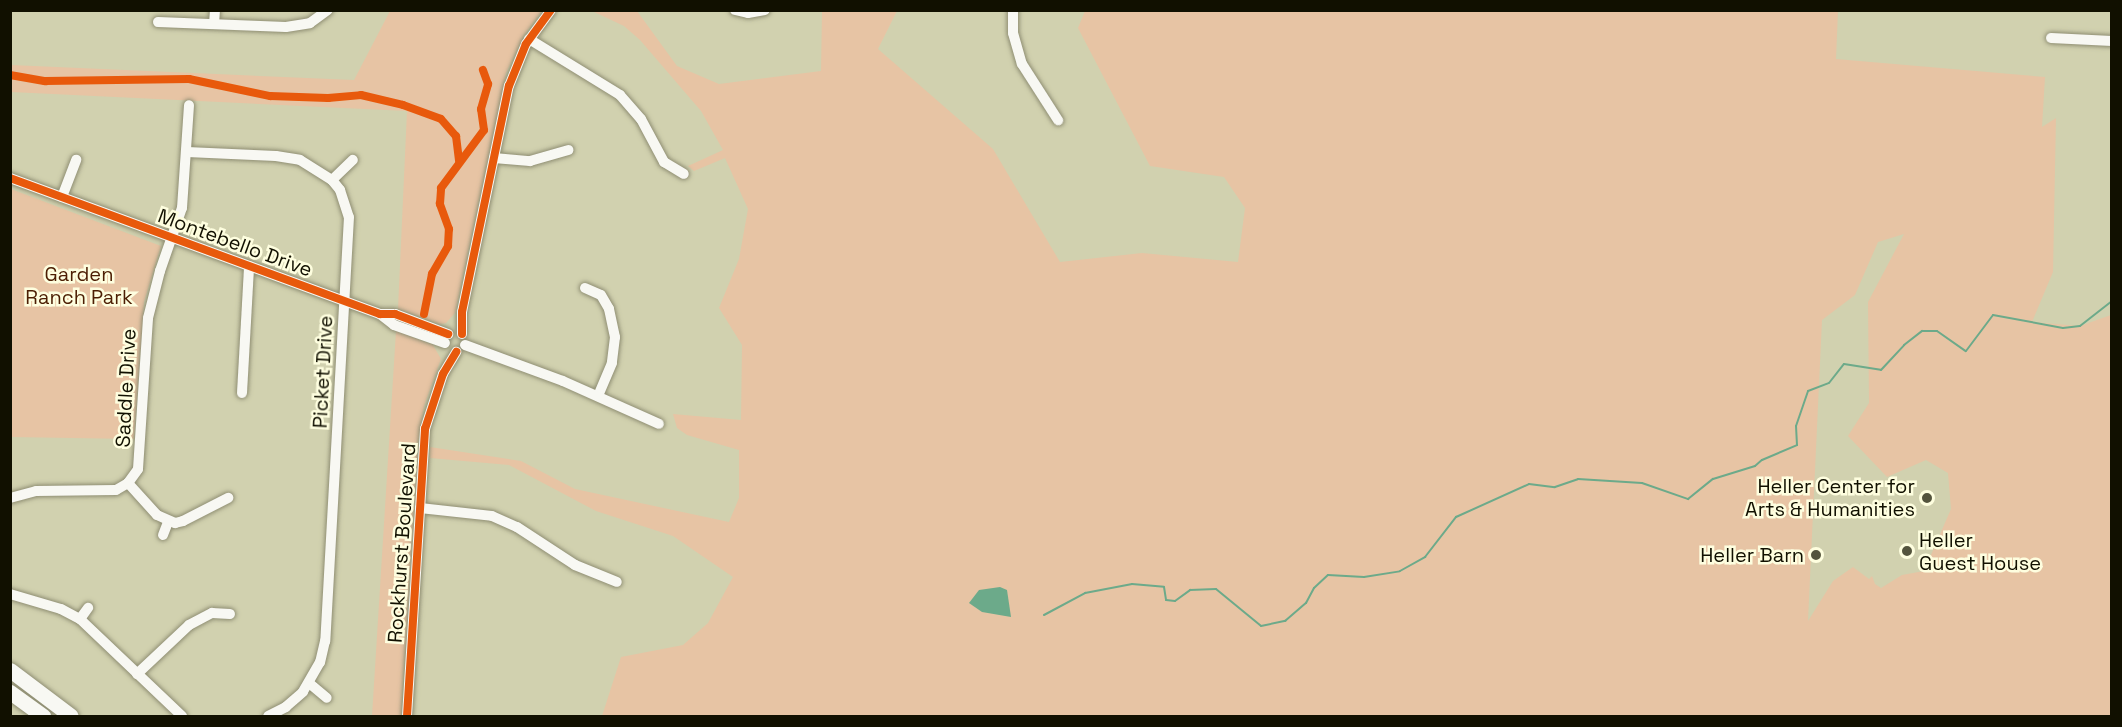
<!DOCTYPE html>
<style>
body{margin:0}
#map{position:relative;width:2122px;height:727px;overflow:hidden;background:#d1d1af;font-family:"Space Grotesk",sans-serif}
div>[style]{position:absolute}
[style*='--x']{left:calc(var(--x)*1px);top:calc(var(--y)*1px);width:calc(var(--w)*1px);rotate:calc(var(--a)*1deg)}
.green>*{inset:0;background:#e7c4a4}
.water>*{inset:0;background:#6caa8a}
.stream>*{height:2px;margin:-1px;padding:0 1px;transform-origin:1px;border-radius:1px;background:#6caa8a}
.roads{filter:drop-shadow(0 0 2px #8f8e73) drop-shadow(0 0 2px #8f8e73)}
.minor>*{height:10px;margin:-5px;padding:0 5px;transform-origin:5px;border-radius:5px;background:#f8f8f3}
.highway>*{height:15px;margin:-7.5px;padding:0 7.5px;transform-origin:7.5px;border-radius:7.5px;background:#f8f8f3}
.cycleway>*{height:8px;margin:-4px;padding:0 4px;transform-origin:4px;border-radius:4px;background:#e8590c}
.dots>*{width:16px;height:16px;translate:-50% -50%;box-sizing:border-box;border:3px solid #fefedf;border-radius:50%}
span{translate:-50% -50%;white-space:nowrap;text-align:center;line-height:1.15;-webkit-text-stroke:5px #fefedf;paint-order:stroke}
.street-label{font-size:20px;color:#111000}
.park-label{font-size:20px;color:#4c1e03}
.poi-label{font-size:20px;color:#111000}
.right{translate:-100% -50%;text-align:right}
.left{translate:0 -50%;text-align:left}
.frame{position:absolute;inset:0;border:12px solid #111000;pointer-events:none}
</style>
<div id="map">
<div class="green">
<div style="clip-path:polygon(390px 11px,542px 11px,524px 35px,506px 73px,455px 313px,446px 323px,440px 324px,398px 309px,407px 111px,11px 92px,11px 65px,354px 80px)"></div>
<div style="clip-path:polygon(evenodd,592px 11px,637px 11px,677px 66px,719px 84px,821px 71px,822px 11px,897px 11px,878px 49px,993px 149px,1060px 262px,1142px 253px,1238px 262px,1245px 208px,1224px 177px,1150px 166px,1078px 28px,1085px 11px,1838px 11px,1836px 59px,2045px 77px,2042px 127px,2056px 118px,2053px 272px,2032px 322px,2080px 326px,2111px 315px,2111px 716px,602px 716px,621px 657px,683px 645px,708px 623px,733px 577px,673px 536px,596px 511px,509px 465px,430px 458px,430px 447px,521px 461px,575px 489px,729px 522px,739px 498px,739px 450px,687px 435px,677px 428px,673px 414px,741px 420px,742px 345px,719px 308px,739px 259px,748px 209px,725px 158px,694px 171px,688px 166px,723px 150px,701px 111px,640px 40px,624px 26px,592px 11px,1904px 234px,1868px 302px,1869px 403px,1848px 436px,1887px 477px,1926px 460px,1948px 473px,1951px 509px,1924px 571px,1902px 575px,1881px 588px,1875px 584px,1872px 576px,1869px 579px,1853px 567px,1833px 581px,1808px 621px,1822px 320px,1855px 295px,1878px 242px,1904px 234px)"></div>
<div style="clip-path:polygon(11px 189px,161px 246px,144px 302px,134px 439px,11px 437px)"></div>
<div style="clip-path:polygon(396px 331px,433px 345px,441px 359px,424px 406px,418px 442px,401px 716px,372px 716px)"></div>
</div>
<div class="water">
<div style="clip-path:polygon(1000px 587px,1007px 590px,1011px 617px,982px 612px,969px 603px,979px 590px)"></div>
</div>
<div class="stream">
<div style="--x:1044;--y:615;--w:47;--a:-28.2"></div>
<div style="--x:1085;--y:593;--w:48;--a:-10.8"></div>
<div style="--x:1132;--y:584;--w:32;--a:5"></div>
<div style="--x:1164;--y:587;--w:13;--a:81"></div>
<div style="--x:1166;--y:600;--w:9;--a:6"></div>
<div style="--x:1175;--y:601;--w:19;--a:-36"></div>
<div style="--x:1190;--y:590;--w:26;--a:-2"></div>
<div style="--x:1216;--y:589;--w:58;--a:39.4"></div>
<div style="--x:1261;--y:626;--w:25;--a:-12"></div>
<div style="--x:1285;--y:621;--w:28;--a:-41"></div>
<div style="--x:1306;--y:603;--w:17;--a:-62"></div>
<div style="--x:1314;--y:588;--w:19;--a:-43"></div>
<div style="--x:1328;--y:575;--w:36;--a:3"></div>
<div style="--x:1364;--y:577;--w:36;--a:-9"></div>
<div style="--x:1400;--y:571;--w:29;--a:-29"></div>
<div style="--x:1425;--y:557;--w:51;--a:-52.2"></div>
<div style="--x:1456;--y:517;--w:80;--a:-24.3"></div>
<div style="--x:1529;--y:484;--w:26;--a:7"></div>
<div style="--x:1555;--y:487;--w:24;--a:-19"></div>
<div style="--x:1578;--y:479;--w:64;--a:3.6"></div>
<div style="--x:1642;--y:483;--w:49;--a:19.2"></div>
<div style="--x:1688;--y:499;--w:32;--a:-39"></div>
<div style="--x:1713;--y:479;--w:44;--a:-17.2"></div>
<div style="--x:1755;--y:466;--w:9;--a:-41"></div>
<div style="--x:1762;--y:460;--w:38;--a:-23"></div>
<div style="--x:1797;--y:445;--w:19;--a:-93"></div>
<div style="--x:1796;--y:426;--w:37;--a:-71"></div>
<div style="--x:1808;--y:391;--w:22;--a:-21"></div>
<div style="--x:1829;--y:383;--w:24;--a:-52"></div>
<div style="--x:1844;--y:364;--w:37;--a:9"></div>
<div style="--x:1881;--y:370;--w:34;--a:-47"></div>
<div style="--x:1904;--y:345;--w:23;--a:-38"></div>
<div style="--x:1922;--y:331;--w:15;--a:0"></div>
<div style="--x:1937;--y:331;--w:35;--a:35"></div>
<div style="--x:1966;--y:351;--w:45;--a:-53.1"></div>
<div style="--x:1993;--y:315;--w:71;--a:10.5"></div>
<div style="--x:2063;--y:328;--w:17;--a:-7"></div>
<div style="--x:2080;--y:326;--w:41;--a:-38"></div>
</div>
<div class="roads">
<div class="minor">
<div style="--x:735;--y:10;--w:13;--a:13"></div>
<div style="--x:748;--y:13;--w:17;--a:-10"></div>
<div style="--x:1013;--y:10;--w:23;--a:90"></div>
<div style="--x:1013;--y:33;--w:32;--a:74"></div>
<div style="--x:1022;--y:64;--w:67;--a:57.3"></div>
<div style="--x:158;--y:22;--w:128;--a:2.2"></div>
<div style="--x:286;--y:27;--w:24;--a:-9"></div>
<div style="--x:310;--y:23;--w:22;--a:-36"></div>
<div style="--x:214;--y:24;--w:14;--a:-86"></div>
<div style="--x:2051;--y:38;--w:61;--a:2.8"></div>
<div style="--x:529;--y:39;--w:107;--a:31.6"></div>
<div style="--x:620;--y:95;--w:32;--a:49"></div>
<div style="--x:641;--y:119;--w:49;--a:61.9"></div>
<div style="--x:664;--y:162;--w:23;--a:31"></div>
<div style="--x:187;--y:152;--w:89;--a:2.6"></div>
<div style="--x:276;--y:156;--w:24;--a:9"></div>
<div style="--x:300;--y:160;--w:38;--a:32"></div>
<div style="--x:332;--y:180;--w:13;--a:51"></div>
<div style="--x:340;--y:190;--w:28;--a:72"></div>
<div style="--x:349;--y:217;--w:425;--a:93.2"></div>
<div style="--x:325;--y:641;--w:22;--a:103"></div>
<div style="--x:320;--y:662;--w:34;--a:120"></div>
<div style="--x:303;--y:692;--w:23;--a:139"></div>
<div style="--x:286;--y:707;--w:20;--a:153"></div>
<div style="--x:494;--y:158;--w:36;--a:5"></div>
<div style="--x:530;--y:161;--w:40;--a:-16"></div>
<div style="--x:10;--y:178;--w:394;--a:20.2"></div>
<div style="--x:380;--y:314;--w:15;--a:0"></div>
<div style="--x:395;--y:314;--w:57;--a:20.7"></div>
<div style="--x:332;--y:180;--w:29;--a:-44"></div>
<div style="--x:62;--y:197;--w:40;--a:-69"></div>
<div style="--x:585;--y:288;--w:17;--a:24"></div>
<div style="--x:601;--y:295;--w:16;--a:60"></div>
<div style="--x:609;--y:309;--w:29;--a:78"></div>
<div style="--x:615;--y:337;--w:26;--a:97"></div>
<div style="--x:612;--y:363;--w:36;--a:113"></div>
<div style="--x:380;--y:314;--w:18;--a:38"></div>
<div style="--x:394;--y:325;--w:54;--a:19.4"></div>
<div style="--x:462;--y:334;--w:22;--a:-90"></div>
<div style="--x:462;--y:312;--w:231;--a:-78.3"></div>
<div style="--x:509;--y:86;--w:45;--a:-68"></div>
<div style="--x:526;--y:44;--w:42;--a:-53.7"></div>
<div style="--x:465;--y:345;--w:104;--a:20.2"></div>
<div style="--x:563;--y:381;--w:105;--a:24.1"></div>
<div style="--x:242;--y:393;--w:127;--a:-86.8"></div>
<div style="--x:128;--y:483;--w:43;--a:47.8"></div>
<div style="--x:157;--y:515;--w:20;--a:24"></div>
<div style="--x:175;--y:523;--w:8;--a:-14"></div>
<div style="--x:183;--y:521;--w:51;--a:-27.1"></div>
<div style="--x:10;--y:498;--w:27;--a:-15"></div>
<div style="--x:36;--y:491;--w:80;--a:-0.7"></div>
<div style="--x:116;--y:490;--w:14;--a:-30"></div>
<div style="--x:128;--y:483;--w:17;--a:-54"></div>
<div style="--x:138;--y:469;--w:151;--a:-86.2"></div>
<div style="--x:148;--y:318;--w:49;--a:-75.7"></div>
<div style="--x:160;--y:271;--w:67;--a:-70.8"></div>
<div style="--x:182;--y:208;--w:103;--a:-86.1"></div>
<div style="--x:420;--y:508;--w:72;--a:6.3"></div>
<div style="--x:492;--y:516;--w:27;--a:24"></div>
<div style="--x:517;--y:527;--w:69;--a:33.2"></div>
<div style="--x:575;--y:565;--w:45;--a:22"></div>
<div style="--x:163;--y:535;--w:14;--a:-69"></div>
<div style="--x:10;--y:594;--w:53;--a:16.4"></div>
<div style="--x:61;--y:609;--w:21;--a:28"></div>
<div style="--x:80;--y:619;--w:141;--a:43.6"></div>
<div style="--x:80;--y:619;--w:14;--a:-54"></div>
<div style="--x:137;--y:674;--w:71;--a:-43.3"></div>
<div style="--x:189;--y:625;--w:26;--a:-28"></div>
<div style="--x:212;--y:613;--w:18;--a:3"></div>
<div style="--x:309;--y:683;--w:23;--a:40"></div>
<div style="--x:407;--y:716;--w:288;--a:-86.4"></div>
<div style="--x:425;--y:429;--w:58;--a:-71.9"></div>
<div style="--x:443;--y:374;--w:26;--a:-59"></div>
</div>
<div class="highway">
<div style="--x:10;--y:670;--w:76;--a:37"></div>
<div style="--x:10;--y:692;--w:41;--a:36"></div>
</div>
</div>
<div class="cycleway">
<div style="--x:10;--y:75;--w:36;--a:10"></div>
<div style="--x:45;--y:81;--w:144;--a:-0.8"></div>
<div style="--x:189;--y:79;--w:83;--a:11.9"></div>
<div style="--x:270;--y:96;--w:58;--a:2"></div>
<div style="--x:328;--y:98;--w:33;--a:-5"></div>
<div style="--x:361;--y:95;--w:43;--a:13.4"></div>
<div style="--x:403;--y:105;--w:40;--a:20.2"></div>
<div style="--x:441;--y:119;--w:23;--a:49"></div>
<div style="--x:456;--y:136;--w:25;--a:83"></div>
<div style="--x:10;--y:178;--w:394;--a:20.2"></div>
<div style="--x:380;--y:314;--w:15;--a:0"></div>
<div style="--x:395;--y:314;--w:57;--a:20.7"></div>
<div style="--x:424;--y:314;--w:41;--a:-78.7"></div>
<div style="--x:432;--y:274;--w:32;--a:-60"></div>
<div style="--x:448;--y:246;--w:17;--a:-87"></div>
<div style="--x:449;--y:229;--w:27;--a:-110"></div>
<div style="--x:440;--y:204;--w:16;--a:-86"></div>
<div style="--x:441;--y:188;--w:72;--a:-53.4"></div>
<div style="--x:484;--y:130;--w:21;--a:-98"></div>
<div style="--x:481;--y:109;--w:26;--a:-74"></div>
<div style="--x:488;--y:84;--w:15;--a:-110"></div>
<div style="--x:462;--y:334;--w:22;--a:-90"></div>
<div style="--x:462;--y:312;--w:231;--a:-78.3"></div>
<div style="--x:509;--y:86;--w:45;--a:-68"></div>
<div style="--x:526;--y:44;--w:42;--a:-53.7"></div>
<div style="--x:407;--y:716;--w:288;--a:-86.4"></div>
<div style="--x:425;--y:429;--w:58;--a:-71.9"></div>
<div style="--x:443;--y:374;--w:26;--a:-59"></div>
</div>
<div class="dots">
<div style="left:1927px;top:498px;background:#54543d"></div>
<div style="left:1907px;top:551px;background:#54543d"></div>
<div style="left:1816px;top:555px;background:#54543d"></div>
</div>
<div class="street-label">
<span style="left:235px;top:243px;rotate:20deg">Montebello Drive</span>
<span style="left:323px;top:372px;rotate:-87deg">Picket Drive</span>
<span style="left:126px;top:388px;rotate:-87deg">Saddle Drive</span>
<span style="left:402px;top:543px;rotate:-86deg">Rockhurst Boulevard</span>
</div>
<div class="park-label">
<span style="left:79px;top:286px">Garden<br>Ranch Park</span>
</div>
<div class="poi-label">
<span class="right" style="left:1915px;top:498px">Heller Center for<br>Arts &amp; Humanities</span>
<span class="left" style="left:1919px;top:552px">Heller<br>Guest House</span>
<span class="right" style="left:1804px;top:555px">Heller Barn</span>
</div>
<div class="frame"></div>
</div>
